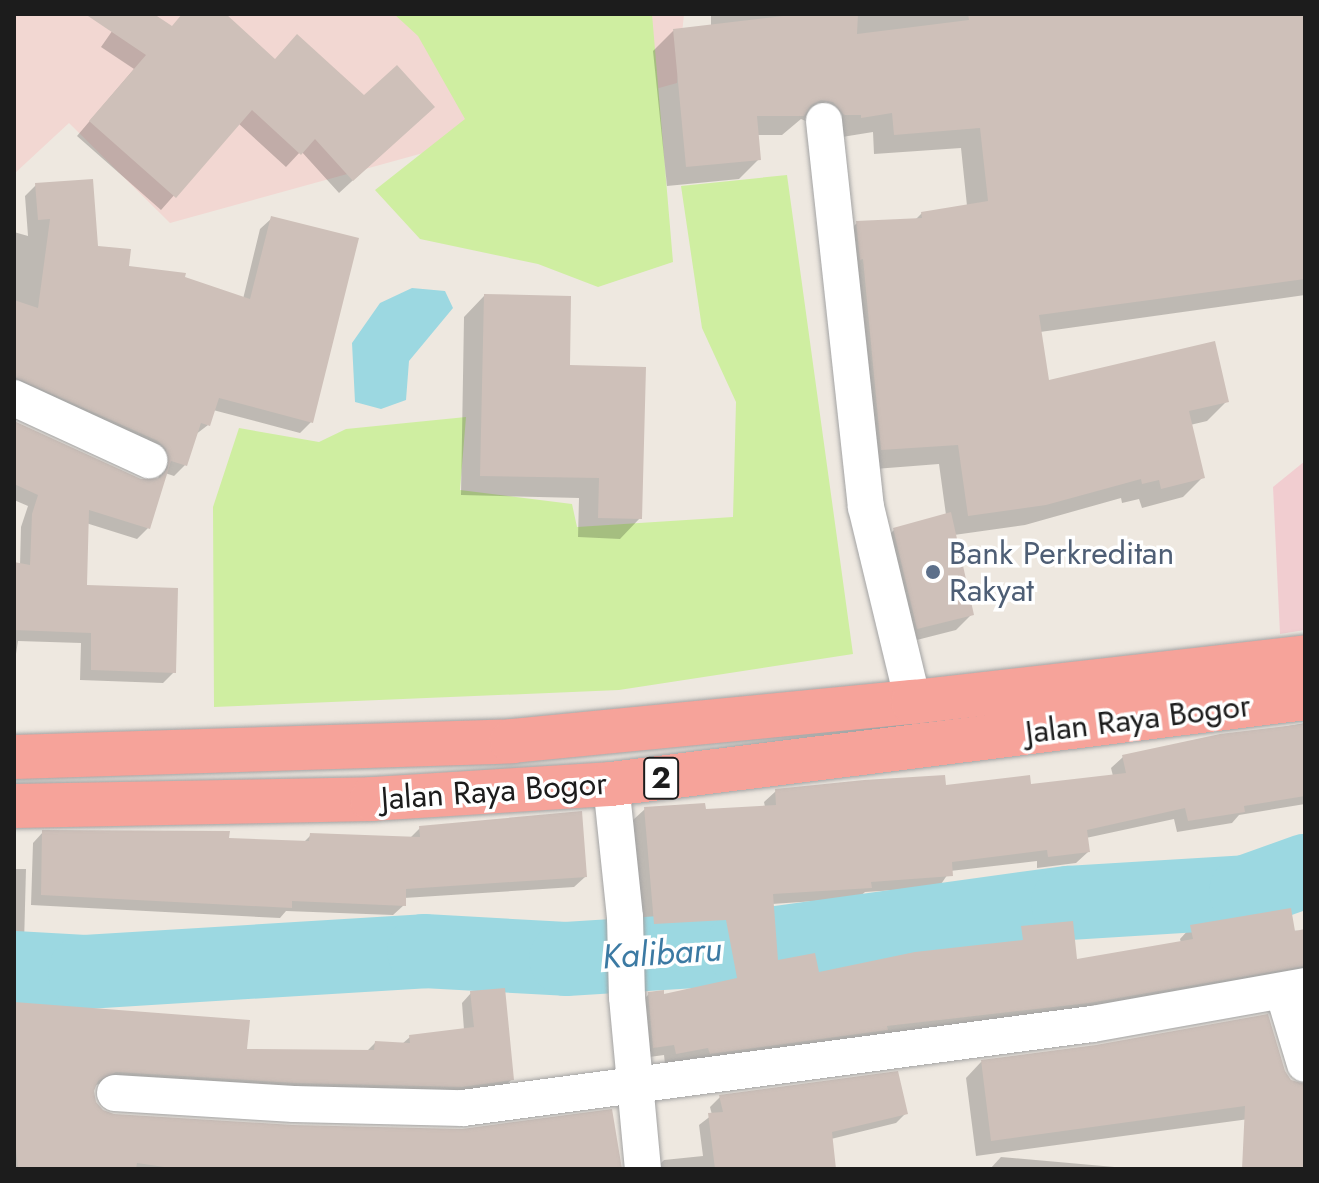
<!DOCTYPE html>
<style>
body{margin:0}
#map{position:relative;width:1319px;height:1183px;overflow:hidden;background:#eee8e0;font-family:Jost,sans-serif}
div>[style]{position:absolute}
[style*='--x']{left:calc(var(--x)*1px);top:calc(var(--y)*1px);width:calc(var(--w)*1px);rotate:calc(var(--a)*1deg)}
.commercial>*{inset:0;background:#f1cdd0}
.military>*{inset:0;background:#f2d7d2}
.grass>*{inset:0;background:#cfeea1}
.water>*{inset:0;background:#9cd8e1}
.shadow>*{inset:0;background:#0003}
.river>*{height:74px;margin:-37px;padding:0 37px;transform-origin:37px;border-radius:37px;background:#9cd8e1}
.building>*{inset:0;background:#cec0b9}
.roads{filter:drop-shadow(0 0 2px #a3a3a3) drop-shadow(0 0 2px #a3a3a3)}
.minor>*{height:36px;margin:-18px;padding:0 18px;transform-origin:18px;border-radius:18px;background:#fff}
.trunk>*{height:44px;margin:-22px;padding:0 22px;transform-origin:22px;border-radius:22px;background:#f6a39a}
.dots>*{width:22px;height:22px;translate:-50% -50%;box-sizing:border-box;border:4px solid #fff;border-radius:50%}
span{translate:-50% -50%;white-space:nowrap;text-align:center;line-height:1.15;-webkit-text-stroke:7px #fff;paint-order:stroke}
.shield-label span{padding:2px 6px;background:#fff;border:2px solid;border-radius:6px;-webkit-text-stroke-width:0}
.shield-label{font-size:30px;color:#1c1c1c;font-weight:700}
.service-label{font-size:32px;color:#4e5e75}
.left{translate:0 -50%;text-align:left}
.street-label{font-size:32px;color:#1c1c1c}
.water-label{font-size:34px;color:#3c7aa3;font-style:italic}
.frame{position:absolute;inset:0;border:16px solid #1c1c1c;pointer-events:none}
</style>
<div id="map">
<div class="commercial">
<div style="clip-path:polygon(1305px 461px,1305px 630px,1280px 634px,1273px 487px)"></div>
</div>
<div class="military">
<div style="clip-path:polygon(14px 14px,684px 14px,677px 83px,170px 223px,69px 123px,14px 174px)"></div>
</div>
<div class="grass">
<div style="clip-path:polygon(394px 14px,652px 14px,673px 262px,598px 287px,538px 264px,420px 239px,375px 190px,465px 119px,418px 36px)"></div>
<div style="clip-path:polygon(787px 175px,853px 654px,619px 690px,214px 707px,213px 507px,239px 428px,319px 442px,346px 429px,466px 417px,460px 490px,572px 504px,577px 527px,733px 517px,736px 402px,702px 328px,681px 186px)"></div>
</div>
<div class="water">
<div style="clip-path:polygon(412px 288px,445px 291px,453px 308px,409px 361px,406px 400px,381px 409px,355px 402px,352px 343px,380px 303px)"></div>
</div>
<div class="shadow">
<div style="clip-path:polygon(124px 14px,150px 14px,171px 28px,184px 14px,223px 14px,274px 61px,419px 120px,339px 193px,301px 151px,286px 167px,238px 123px,161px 210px,77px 136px,134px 69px,101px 47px)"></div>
<div style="clip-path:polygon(711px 14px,1305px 14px,1305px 295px,1040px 332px,1047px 383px,1227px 401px,1207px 421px,1190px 425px,1203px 477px,1183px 497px,1142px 508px,1139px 499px,1122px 503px,1121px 498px,1025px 525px,954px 535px,972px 614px,956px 630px,901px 644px,878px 546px,894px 530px,946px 515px,939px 464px,862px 470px,837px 243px,857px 223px,914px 221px,922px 213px,967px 206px,961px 148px,874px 154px,873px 132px,842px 137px,801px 119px,782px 135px,757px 135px,759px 159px,739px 179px,667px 186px,653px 51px,673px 31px,711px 27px)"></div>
<div style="clip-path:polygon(36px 185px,96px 247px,127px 268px,183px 278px,243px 299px,260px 229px,272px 218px,311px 422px,300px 433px,213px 410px,208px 425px,195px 435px,185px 465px,174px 476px,165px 473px,148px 528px,137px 539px,86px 523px,85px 587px,174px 672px,163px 683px,80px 680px,81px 643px,18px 641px,14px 667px,14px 564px,20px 565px,21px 527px,28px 506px,14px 500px,14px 423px,140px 481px,158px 479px,160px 469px,14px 391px,14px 232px,28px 236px,25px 196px)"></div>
<div style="clip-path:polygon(484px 296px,640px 518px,620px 539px,578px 537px,579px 498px,461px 495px,464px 317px)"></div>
<div style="clip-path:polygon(1305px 723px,1305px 804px,1239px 815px,1232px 823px,1177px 832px,1174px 819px,1086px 838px,1088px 852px,1076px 863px,1037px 868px,1037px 861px,950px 871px,939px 887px,865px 892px,858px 898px,772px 904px,776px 962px,817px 975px,1011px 944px,1022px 928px,1075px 961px,1181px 943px,1180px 939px,1191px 927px,1305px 931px,1305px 983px,698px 1064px,697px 1058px,665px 1064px,664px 1055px,642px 1058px,637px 1006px,649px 994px,662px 997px,725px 983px,715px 930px,643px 935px,633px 820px,645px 809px,704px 812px,765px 807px,764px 802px,776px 791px,1029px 786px,1113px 776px,1111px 768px,1123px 757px)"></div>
<div style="clip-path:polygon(420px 828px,585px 877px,574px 887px,404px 898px,404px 905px,393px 915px,286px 911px,280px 918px,31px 905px,33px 843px,43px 832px,303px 843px,311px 835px,409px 839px)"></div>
<div style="clip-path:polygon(14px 869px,26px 869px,24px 944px,14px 953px)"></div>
<div style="clip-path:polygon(471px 993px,512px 1079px,502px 1089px,451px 1096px,105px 1081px,94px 1086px,94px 1102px,102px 1112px,113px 1116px,621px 1169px,14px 1169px,14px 1004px,245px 1051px,366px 1052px,375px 1043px,402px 1044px,410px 1037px,464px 1030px,462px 1003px)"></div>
<div style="clip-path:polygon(1267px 1016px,1249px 1119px,976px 1156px,966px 1078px,981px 1062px,1096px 1047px)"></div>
<div style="clip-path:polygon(720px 1097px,906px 1113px,896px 1123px,831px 1139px,834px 1169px,655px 1169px,664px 1160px,703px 1156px,699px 1125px,712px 1115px,710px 1107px)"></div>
<div style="clip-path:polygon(1001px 1157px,1137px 1169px,990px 1169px)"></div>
</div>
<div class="river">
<div style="--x:14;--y:968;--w:71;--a:3.2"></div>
<div style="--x:85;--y:972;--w:340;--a:-3.5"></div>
<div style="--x:424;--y:951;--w:142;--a:3.2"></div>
<div style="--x:566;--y:959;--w:176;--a:-3.6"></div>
<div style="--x:742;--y:948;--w:329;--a:-7.9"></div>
<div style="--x:1068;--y:903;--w:178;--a:-3.5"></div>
<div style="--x:1246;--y:892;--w:63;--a:-19.6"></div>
</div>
<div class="building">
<div style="clip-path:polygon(85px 14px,154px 14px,172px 26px,182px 14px,226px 14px,275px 59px,297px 34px,364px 95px,397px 65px,435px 107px,353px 181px,315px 139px,301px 155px,252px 110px,176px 198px,89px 121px,146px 55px)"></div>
<div style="clip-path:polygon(800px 14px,858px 14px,857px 34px,969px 20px,968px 14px,1305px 14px,1305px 279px,1039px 315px,1049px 380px,1215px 341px,1229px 402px,1189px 411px,1205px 478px,1161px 489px,1159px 480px,1142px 484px,1141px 479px,1046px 505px,968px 516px,958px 445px,881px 450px,863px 259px,860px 260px,856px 221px,922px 218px,921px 212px,988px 201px,980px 128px,894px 135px,892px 113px,861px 118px,861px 115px,844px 115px,833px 102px,821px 100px,811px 105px,804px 116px,757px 116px,761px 160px,686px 167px,673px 29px)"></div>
<div style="clip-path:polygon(93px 179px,98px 246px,131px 249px,129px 266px,186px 273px,185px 277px,250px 299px,271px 216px,359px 238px,313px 423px,219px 398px,210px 426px,201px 423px,187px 466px,171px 461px,150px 529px,89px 510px,87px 585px,178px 588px,176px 673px,91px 670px,91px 633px,14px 630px,14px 562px,30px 565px,32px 514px,38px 495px,14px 484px,14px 421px,141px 479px,160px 478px,168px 468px,166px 449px,158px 441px,14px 377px,14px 300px,38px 308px,50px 219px,38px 220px,35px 183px)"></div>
<div style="clip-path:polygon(484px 294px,571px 296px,570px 365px,646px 367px,642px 519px,598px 518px,599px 478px,480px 476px)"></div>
<div style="clip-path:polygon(951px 512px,974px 615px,917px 629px,893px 528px)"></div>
<div style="clip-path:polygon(1303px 724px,1305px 796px,1244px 806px,1245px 812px,1188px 821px,1185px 808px,1087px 830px,1090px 852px,1048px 857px,1047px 850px,952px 862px,953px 876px,871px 882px,872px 888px,773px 894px,778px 960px,815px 953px,819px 972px,915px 952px,1023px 940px,1021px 926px,1073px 921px,1077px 959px,1193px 939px,1190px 925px,1291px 908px,1295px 931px,1305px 929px,1305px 966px,1089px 1003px,887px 1026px,888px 1030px,710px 1054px,708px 1048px,676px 1054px,674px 1045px,653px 1048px,648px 992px,664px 990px,664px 994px,737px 978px,726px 920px,654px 924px,644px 807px,705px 803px,706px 809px,776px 805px,775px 789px,864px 780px,945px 775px,946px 785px,1030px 775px,1031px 784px,1126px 773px,1122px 755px,1220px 734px)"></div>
<div style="clip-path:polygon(582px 811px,587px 877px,406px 889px,406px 906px,292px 901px,292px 908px,41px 895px,42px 830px,230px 831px,229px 838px,309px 841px,310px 833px,420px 837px,419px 826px)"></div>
<div style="clip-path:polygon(505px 988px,514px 1080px,462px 1087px,295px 1083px,116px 1072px,98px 1081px,94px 1091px,96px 1102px,103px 1110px,114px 1114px,293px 1125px,462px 1129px,612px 1109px,622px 1169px,178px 1169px,137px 1163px,136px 1169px,18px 1169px,14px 1129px,14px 1002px,250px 1020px,247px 1049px,374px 1050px,375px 1041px,410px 1043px,409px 1035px,474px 1027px,470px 991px)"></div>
<div style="clip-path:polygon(1268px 1014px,1285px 1071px,1291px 1080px,1305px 1084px,1305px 1169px,1242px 1169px,1245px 1106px,991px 1141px,981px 1060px,1096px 1045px)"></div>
<div style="clip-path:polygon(898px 1071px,908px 1114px,832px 1132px,836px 1169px,715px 1169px,708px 1113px,723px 1112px,719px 1095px)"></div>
</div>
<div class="roads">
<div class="minor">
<div style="--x:824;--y:121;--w:388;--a:83.8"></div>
<div style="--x:866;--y:507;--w:201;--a:76.4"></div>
<div style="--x:14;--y:398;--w:149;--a:24.7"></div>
<div style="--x:611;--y:784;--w:134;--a:84"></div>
<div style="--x:625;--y:917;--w:80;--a:88.6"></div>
<div style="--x:627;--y:997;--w:173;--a:84.7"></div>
<div style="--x:1283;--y:991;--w:76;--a:73.2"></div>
<div style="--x:115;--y:1093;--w:179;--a:3.5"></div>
<div style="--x:294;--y:1104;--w:169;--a:1.4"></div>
<div style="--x:463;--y:1108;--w:635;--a:-7.61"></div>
<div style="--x:1092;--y:1024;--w:216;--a:-10.1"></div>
</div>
<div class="trunk">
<div style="--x:14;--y:757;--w:498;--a:-1.8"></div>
<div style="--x:512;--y:741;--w:403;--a:-5.6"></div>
<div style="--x:913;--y:702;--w:395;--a:-6.5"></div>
<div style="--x:14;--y:806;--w:358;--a:-1.1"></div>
<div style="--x:372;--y:799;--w:239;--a:-3.6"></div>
<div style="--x:611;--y:784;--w:699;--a:-7.06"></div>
</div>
</div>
<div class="dots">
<div style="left:933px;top:572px;background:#5c6f8a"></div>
</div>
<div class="shield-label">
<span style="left:661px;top:778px">2</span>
</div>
<div class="service-label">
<span class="left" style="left:949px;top:572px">Bank Perkreditan<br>Rakyat</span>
</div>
<div class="street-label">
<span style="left:1138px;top:719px;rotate:-7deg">Jalan Raya Bogor</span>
<span style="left:494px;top:791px;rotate:-4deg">Jalan Raya Bogor</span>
</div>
<div class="water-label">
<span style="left:662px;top:953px;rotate:-4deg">Kalibaru</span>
</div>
<div class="frame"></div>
</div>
